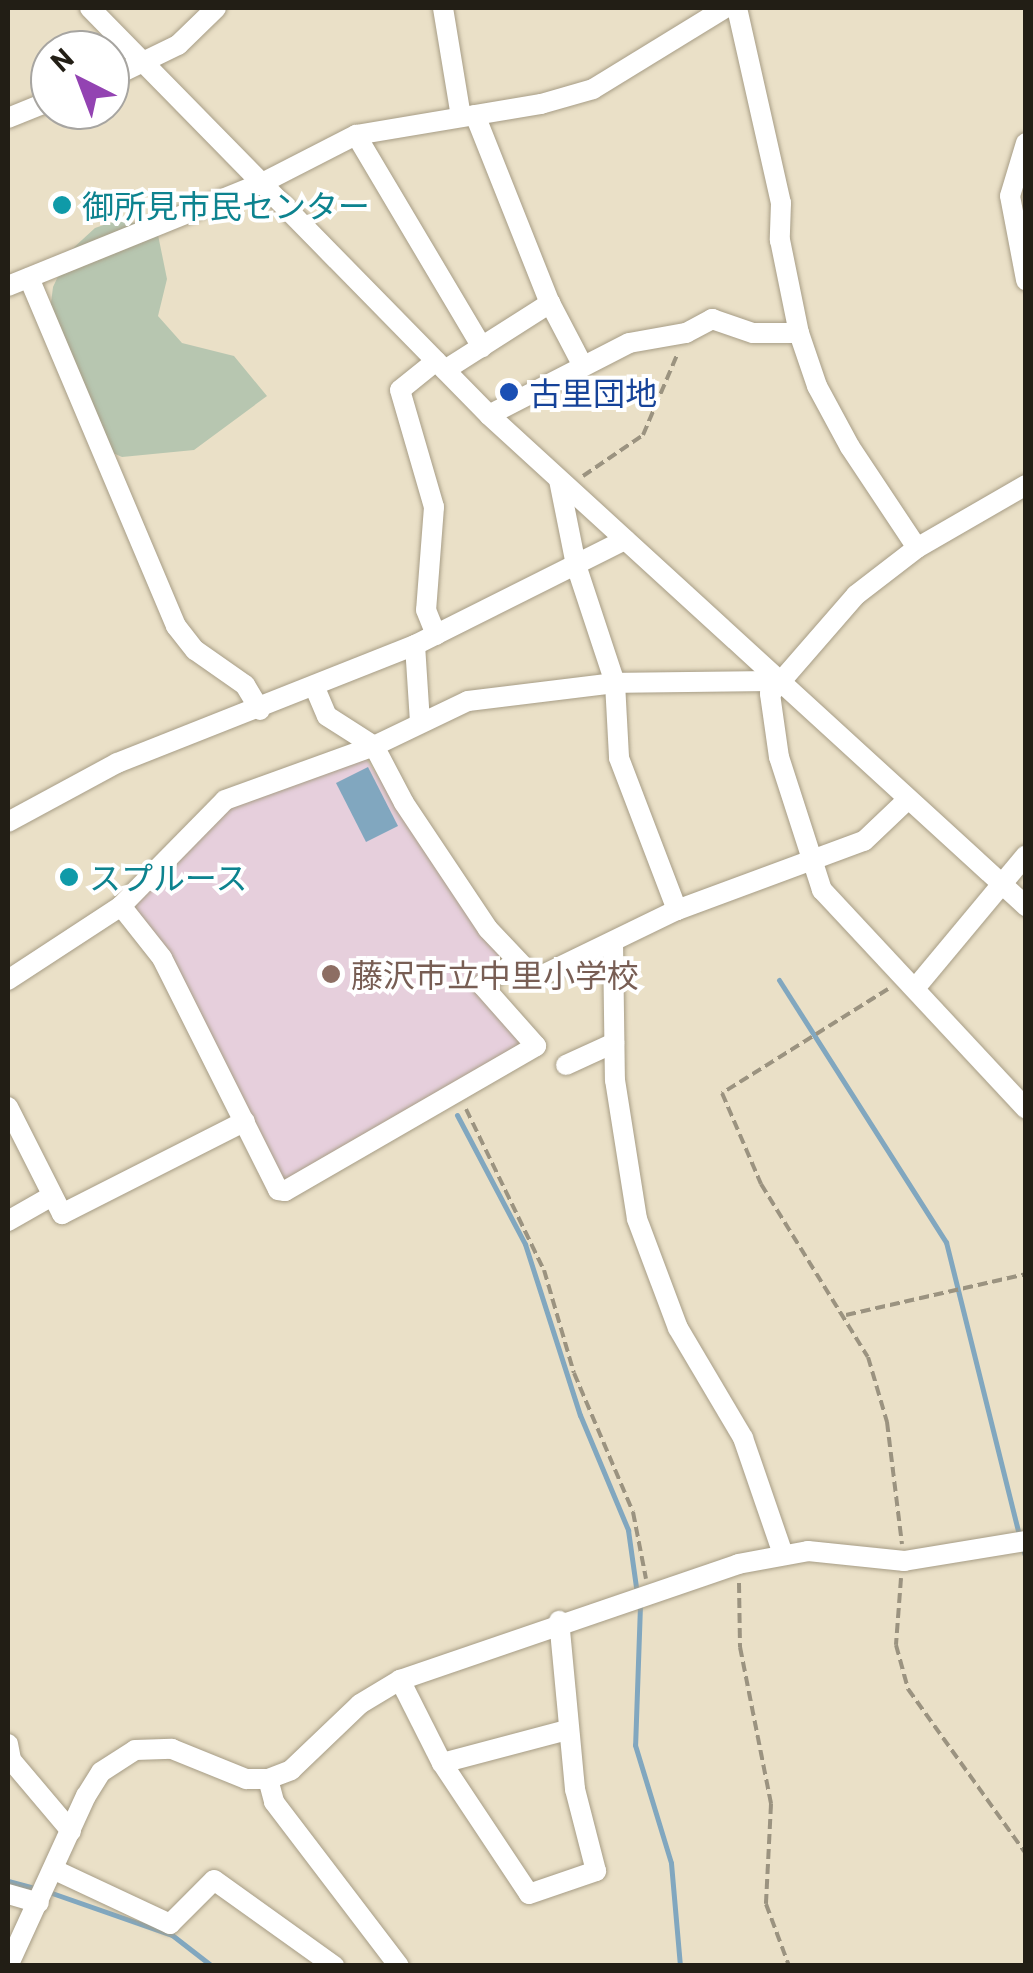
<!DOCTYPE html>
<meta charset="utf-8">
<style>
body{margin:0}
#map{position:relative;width:1033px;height:1973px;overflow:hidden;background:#eae0c7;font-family:Barlow,"Noto Sans JP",sans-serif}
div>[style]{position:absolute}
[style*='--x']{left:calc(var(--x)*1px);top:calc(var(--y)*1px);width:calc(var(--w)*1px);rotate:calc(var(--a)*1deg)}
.education>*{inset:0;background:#e6cfdc}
.green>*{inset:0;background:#b7c6b0}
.water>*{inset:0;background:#81a7bf}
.stream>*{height:5px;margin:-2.5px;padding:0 2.5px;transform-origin:2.5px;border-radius:2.5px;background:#81a7bf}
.path>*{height:4px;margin-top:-2px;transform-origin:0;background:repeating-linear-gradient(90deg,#9b9380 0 10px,transparent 0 15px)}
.roads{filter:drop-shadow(0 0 2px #a79d86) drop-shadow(0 0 2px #a79d86)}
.minor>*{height:20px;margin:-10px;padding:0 10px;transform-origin:10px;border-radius:10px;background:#fff}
.dots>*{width:28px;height:28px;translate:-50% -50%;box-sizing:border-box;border:5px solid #fff;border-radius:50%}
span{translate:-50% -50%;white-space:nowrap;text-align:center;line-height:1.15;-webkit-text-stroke:8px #fff;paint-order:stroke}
.culture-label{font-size:32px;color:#0d838f}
.left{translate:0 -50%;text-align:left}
.transit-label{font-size:32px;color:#164399}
.education-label{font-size:32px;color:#785e54}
.frame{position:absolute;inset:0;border:10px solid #221e15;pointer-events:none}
.north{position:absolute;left:30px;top:30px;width:100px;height:100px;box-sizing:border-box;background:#fff;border:2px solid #a7a5a1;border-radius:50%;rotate:318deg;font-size:28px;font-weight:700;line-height:40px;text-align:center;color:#221e15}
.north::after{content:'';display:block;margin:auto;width:35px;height:45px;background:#9343b2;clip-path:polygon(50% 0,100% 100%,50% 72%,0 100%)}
</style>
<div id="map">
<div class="education">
<div style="clip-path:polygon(366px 759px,501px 956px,469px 982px,522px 1043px,517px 1052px,285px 1185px,130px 911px,229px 803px)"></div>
</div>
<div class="green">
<div style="clip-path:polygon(115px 221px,156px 225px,167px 279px,158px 316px,182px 343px,234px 356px,267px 396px,194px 450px,122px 457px,97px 446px,49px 319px,53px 287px,70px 251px,95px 228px)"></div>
</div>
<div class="water">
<div style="clip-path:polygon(368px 767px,398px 826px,366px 842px,336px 783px)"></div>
</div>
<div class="stream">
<div style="--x:779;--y:980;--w:311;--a:57.5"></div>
<div style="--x:946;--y:1242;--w:301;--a:76"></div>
<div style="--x:457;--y:1115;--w:146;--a:62.2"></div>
<div style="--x:525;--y:1244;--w:180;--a:72.2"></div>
<div style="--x:580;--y:1415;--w:125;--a:67.3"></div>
<div style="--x:628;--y:1530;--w:65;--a:82"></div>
<div style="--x:1022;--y:1545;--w:15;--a:74"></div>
<div style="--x:640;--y:1605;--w:140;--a:92"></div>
<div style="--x:635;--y:1745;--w:123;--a:73"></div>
<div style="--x:671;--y:1863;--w:103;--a:85"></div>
<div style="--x:8;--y:1881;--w:31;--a:15"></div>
<div style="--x:49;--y:1892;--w:130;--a:19.3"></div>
<div style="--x:172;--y:1935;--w:51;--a:37.8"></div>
</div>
<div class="path">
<div style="--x:583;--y:476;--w:73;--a:-34.3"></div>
<div style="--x:643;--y:435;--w:87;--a:-67"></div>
<div style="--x:888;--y:989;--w:196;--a:147.9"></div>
<div style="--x:722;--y:1093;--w:99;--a:66.8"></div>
<div style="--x:761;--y:1184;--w:203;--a:58.3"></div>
<div style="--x:868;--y:1357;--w:68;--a:73.7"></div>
<div style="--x:887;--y:1422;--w:123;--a:83"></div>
<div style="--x:466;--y:1109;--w:179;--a:64.2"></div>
<div style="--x:544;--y:1270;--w:107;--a:73.8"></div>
<div style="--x:574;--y:1373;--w:151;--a:67"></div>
<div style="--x:633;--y:1512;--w:68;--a:79"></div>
<div style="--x:846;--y:1315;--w:185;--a:-12.8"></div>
<div style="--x:901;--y:1578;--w:67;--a:94.3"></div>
<div style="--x:896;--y:1645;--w:46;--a:74.7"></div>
<div style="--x:908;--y:1689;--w:203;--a:54.4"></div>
<div style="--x:739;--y:1583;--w:64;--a:89.1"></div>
<div style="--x:740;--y:1647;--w:160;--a:78.8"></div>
<div style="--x:771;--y:1804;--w:100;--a:92.9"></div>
<div style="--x:766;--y:1904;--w:66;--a:69.6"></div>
</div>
<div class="roads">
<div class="minor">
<div style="--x:90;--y:8;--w:570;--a:45.57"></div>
<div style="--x:489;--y:415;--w:728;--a:42.44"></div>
<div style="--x:443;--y:8;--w:110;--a:80.6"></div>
<div style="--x:737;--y:8;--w:200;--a:77.3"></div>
<div style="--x:781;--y:203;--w:37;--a:92"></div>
<div style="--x:780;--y:240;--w:95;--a:78.5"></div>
<div style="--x:799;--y:333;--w:56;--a:71.2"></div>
<div style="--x:817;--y:386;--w:69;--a:61.6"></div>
<div style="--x:850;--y:447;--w:121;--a:56.4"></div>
<div style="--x:110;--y:78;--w:76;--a:-25.9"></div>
<div style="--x:178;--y:45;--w:53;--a:-44.2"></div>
<div style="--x:475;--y:115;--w:202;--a:68.3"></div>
<div style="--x:550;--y:303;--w:71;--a:62.4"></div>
<div style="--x:8;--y:118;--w:45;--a:-22"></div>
<div style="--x:356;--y:135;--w:247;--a:59.3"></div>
<div style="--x:1026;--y:143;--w:55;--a:106.8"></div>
<div style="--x:1010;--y:196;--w:86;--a:79.2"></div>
<div style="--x:29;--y:278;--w:378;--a:67.1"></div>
<div style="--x:176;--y:626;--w:31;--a:52"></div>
<div style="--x:195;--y:650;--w:61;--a:35"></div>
<div style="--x:245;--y:685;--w:29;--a:59"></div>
<div style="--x:8;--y:286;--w:274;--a:-22.1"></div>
<div style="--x:262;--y:183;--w:106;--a:-27.1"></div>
<div style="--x:356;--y:135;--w:188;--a:-9.5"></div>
<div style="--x:541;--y:104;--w:54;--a:-16.1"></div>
<div style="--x:593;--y:89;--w:155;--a:-31.5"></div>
<div style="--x:436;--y:361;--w:46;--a:141.1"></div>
<div style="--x:400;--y:390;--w:122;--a:73.8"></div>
<div style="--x:434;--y:507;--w:103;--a:94.4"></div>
<div style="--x:426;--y:610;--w:27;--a:68"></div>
<div style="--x:445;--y:370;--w:125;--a:-32.5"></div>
<div style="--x:489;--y:415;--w:157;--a:-27.2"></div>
<div style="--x:629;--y:343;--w:58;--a:-10"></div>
<div style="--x:686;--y:333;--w:30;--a:-28"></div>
<div style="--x:712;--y:319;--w:43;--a:18.9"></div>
<div style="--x:753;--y:333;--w:46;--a:0"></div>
<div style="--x:559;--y:480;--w:87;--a:78.7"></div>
<div style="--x:576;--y:565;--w:124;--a:71.7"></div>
<div style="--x:615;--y:683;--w:75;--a:86.9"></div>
<div style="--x:619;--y:758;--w:163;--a:69.1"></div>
<div style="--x:1026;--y:485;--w:126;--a:150"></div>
<div style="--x:917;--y:548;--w:77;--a:142.4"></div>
<div style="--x:856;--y:595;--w:131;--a:131"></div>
<div style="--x:770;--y:694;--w:64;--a:81.9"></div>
<div style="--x:779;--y:757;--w:140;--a:72.1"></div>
<div style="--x:822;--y:890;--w:299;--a:47"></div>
<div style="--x:415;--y:645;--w:77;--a:86.3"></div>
<div style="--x:315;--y:688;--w:30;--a:67"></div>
<div style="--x:327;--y:716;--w:56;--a:32.6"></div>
<div style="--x:374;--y:746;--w:64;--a:62.2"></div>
<div style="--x:404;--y:803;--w:151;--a:56.3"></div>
<div style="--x:488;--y:929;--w:57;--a:46.4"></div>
<div style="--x:527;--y:970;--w:17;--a:17"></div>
<div style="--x:543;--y:975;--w:149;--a:-25.9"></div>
<div style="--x:677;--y:910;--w:199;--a:-20.3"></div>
<div style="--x:864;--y:841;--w:57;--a:-43.6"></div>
<div style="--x:8;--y:822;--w:124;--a:-28.4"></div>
<div style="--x:117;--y:763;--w:321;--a:-21.6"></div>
<div style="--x:415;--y:645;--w:235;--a:-26.6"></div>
<div style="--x:121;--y:906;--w:66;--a:51.7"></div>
<div style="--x:162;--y:958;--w:259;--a:63.4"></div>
<div style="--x:278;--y:1190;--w:7;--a:8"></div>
<div style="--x:285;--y:1191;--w:290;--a:-30"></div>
<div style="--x:536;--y:1046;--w:81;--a:-131.5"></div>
<div style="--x:482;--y:985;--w:42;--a:-34.4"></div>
<div style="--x:613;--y:942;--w:138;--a:89.2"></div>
<div style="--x:615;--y:1080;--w:141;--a:81"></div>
<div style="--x:637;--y:1219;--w:116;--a:69.4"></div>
<div style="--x:678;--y:1328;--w:128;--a:59.4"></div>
<div style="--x:743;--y:1438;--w:123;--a:71"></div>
<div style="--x:8;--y:980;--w:135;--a:-33.2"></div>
<div style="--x:121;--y:906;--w:148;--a:-45.5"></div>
<div style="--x:225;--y:800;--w:158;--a:-19.9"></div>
<div style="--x:374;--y:746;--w:104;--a:-25.6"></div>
<div style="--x:468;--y:701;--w:148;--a:-7"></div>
<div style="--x:615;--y:683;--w:167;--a:-0.7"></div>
<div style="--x:917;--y:986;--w:170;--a:-50.2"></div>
<div style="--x:566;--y:1065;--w:53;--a:-24.6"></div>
<div style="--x:8;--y:1107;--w:120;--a:63.2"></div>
<div style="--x:62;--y:1214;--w:205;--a:-26.9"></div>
<div style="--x:8;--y:1221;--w:51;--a:-29.6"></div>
<div style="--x:400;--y:1680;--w:93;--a:63.2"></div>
<div style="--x:442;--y:1763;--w:157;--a:56.4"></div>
<div style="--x:529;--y:1894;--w:71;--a:-18.9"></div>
<div style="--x:596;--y:1871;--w:85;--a:-104.4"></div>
<div style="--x:575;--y:1789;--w:169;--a:-95.4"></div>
<div style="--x:8;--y:1744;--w:16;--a:79"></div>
<div style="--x:11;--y:1760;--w:93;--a:49.8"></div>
<div style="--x:442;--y:1763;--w:129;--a:-14.8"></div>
<div style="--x:268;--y:1779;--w:24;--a:75"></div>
<div style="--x:274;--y:1802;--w:206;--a:52.7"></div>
<div style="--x:57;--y:1871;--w:125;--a:25.1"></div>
<div style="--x:170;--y:1924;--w:62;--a:-45"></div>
<div style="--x:214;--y:1880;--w:148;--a:35.6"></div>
<div style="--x:8;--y:1894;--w:32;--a:16"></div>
<div style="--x:8;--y:1966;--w:187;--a:-65.4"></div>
<div style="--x:86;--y:1796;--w:28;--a:-58"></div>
<div style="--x:101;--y:1772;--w:40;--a:-32.9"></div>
<div style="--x:135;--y:1750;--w:37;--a:-2"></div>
<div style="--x:172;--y:1749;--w:80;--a:22.1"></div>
<div style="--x:246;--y:1779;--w:22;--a:0"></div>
<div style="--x:268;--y:1779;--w:25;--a:-21"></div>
<div style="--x:291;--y:1770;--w:95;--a:-43.7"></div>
<div style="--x:360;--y:1704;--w:47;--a:-31"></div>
<div style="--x:400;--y:1680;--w:357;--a:-18.9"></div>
<div style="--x:738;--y:1564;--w:71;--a:-10.5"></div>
<div style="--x:808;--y:1551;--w:97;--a:5.9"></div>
<div style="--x:904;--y:1561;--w:124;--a:-9.3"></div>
</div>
</div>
<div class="dots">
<div style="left:62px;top:205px;background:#0f9aa8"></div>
<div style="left:509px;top:392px;background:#1a4fb4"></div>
<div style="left:69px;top:877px;background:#0f9aa8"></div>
<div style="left:331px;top:974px;background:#8d6e63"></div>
</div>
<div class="culture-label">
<span class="left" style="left:82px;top:205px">御所見市民センター</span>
<span class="left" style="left:89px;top:877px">スプルース</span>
</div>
<div class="transit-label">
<span class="left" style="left:529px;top:392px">古里団地</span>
</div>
<div class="education-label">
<span class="left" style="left:351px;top:974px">藤沢市立中里小学校</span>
</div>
<div class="frame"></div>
<div class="north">N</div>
</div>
